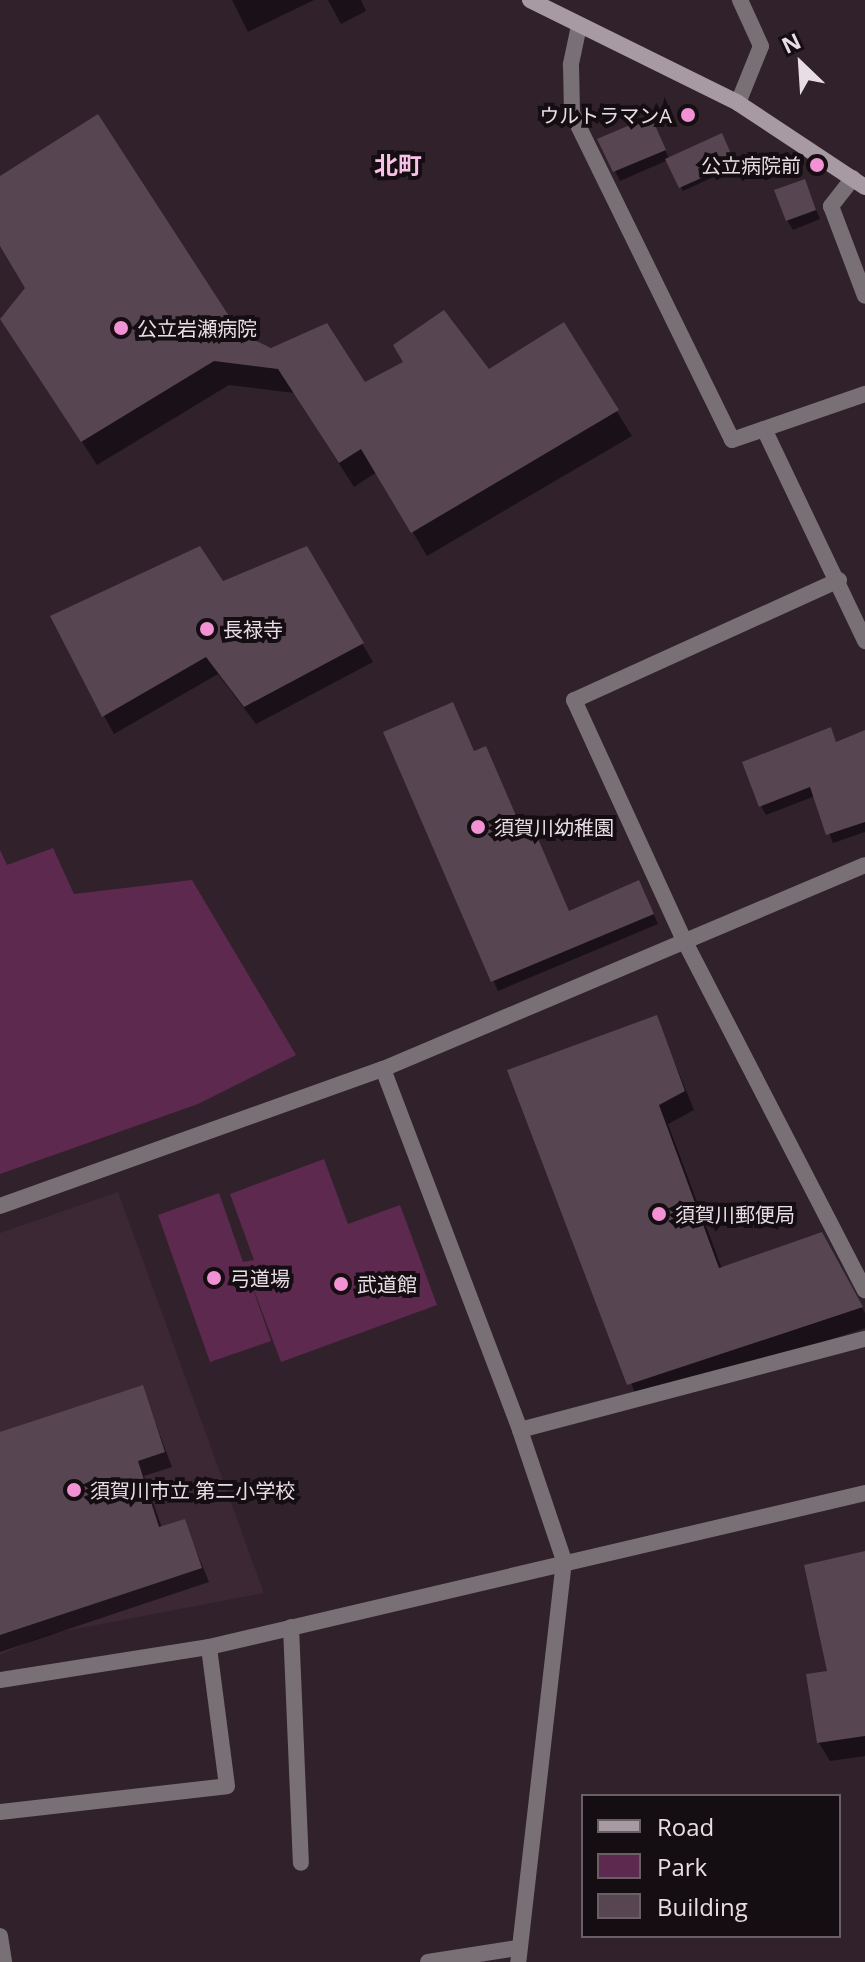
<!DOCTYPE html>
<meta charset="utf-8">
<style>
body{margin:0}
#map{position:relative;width:865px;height:1962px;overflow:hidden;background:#30212b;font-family:"Open Sans","Noto Sans JP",sans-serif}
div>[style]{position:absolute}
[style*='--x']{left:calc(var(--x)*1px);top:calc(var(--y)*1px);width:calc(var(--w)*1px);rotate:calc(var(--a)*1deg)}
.built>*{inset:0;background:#3c2735}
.green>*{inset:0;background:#5e294f}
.shadow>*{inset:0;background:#0007}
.building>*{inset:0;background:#574651}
.minor>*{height:16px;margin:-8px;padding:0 8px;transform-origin:8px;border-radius:8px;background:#797076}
.tertiary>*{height:16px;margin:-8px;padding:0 8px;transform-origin:8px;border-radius:8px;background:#797076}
.secondary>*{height:16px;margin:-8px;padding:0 8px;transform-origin:8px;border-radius:8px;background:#a89aa3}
.dots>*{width:22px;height:22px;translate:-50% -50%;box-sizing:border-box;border:4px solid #140d11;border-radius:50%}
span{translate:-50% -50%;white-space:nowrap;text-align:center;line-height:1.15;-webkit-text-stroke:8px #140d11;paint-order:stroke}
.poi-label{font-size:20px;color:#e8dde4}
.right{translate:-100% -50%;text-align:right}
.left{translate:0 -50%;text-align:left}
.quarter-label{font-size:24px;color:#fac1e6;font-weight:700}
.legend{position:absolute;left:581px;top:1794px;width:260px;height:144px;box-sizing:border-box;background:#140d11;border:2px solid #696065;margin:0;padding:10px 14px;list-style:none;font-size:24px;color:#e8dde4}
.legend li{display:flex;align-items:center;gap:16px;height:40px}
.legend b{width:40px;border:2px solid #696065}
.north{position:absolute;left:761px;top:24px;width:80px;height:80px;-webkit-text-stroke:6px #140d11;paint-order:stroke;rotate:335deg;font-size:22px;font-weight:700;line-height:32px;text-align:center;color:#e8dde4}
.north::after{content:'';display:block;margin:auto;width:28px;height:36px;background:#e8dde4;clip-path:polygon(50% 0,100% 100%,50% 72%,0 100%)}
</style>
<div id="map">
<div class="built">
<div style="clip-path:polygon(118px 1192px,264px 1593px,44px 1635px,0 1655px,0 1233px)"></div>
</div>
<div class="green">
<div style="clip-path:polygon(53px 848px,74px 894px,192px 880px,296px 1055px,198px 1104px,0 1174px,0 850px,7px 865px)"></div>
<div style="clip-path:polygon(324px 1159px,348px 1224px,400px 1205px,437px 1305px,281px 1362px,246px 1269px,271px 1341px,210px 1362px,158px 1215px,219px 1193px,243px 1262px,254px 1260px,230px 1194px)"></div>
</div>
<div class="shadow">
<div style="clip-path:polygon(232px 0,314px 0,248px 32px)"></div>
<div style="clip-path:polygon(328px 0,361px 0,366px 11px,341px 24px)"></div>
<div style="clip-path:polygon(656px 128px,669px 159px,721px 136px,735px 167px,683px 191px,668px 160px,620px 181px,600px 140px)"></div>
<div style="clip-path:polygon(0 178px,239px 335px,364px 384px,489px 372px,563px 325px,632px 436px,427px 556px,377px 472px,354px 487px,294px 393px,229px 385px,97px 465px,1px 317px,27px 289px,0 243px)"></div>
<div style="clip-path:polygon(804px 182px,820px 219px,793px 230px,787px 220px)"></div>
<div style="clip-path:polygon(306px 549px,373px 662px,256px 724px,218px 674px,114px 734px,104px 716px,222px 583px)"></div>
<div style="clip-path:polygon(830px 730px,837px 744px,865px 769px,865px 832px,833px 843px,815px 796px,766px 815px,761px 806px)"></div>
<div style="clip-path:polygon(385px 733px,475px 753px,569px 913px,644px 892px,658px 924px,498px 991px)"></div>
<div style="clip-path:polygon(656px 1017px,694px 1110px,668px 1124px,722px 1269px,832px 1253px,865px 1313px,865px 1328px,639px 1403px,510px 1072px)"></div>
<div style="clip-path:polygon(142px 1387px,172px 1467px,144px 1476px,162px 1528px,184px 1521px,209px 1582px,0 1652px,0 1435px)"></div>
<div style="clip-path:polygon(865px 1662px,865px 1756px,830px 1761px,819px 1743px)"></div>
</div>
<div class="building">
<div style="clip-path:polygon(98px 114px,240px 333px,271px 348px,327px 323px,365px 382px,403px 362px,393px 345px,444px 310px,489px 369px,564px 322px,619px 410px,411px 533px,361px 449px,339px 463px,278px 369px,214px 361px,81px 442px,0 319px,25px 288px,0 246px,0 176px)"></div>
<div style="clip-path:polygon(651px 116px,666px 150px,613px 172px,597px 139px)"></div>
<div style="clip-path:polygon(722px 133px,735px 163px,679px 188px,665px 159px)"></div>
<div style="clip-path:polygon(805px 179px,816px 210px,786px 221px,774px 190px)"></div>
<div style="clip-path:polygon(200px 546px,223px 581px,307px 546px,364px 643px,244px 707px,206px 657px,102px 717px,50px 616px)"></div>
<div style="clip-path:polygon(453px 702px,474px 751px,486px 746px,520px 825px,530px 820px,569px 911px,639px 880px,654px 914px,491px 982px,383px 732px)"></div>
<div style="clip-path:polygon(831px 727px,836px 742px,865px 730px,865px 822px,826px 835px,810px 787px,759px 807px,742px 762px)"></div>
<div style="clip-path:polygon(657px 1015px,685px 1091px,659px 1105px,719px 1268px,822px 1232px,863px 1307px,627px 1385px,507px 1070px)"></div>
<div style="clip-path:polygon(143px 1385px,165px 1452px,138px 1461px,159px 1527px,185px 1519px,202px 1568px,0 1635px,0 1432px)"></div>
<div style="clip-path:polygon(865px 1551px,865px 1736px,817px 1743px,806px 1674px,827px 1671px,804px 1565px)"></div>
</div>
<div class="minor">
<div style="--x:579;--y:26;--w:40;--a:102"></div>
<div style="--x:571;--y:65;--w:48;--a:88.8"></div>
<div style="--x:572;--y:113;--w:364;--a:63.9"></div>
<div style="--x:732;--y:440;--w:141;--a:-19.1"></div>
<div style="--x:738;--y:103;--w:61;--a:-68"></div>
<div style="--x:761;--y:46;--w:51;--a:-114.5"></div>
<div style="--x:853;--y:178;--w:36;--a:128"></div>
<div style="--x:831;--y:206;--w:96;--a:69.3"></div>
<div style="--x:764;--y:429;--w:235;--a:64.5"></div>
<div style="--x:839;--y:580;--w:291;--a:155.6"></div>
<div style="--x:574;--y:700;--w:266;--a:65.4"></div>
<div style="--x:685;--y:942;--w:392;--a:62.7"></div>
<div style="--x:383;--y:1069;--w:386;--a:69.2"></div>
<div style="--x:520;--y:1430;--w:138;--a:71.4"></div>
<div style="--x:564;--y:1561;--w:404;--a:96.5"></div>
<div style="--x:520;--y:1430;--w:357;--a:-14.8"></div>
<div style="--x:291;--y:1627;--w:236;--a:87.6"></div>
<div style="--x:0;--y:1680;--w:212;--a:-9"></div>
<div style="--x:209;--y:1647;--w:674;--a:-13.21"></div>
<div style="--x:0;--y:1812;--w:228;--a:-6.5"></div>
<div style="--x:227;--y:1786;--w:140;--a:-97.4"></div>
<div style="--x:0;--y:1936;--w:26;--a:81"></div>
<div style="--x:428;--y:1962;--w:90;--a:-8.9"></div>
</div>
<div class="tertiary">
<div style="--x:0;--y:1206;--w:407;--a:-19.7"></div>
<div style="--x:383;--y:1069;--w:523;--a:-22.94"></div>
</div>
<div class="secondary">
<div style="--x:530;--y:0;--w:232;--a:26.3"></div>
<div style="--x:738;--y:103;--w:152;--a:33.5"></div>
</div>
<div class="dots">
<div style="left:688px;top:115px;background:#f391d5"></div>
<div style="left:817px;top:165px;background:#f391d5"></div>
<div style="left:121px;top:328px;background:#f391d5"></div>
<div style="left:207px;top:629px;background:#f391d5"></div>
<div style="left:478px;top:827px;background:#f391d5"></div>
<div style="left:659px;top:1214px;background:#f391d5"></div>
<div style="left:214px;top:1278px;background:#f391d5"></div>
<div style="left:341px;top:1284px;background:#f391d5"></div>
<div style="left:74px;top:1490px;background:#f391d5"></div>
</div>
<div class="poi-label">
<span class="right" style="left:672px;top:115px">ウルトラマンA</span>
<span class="right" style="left:801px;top:165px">公立病院前</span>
<span class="left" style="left:137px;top:328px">公立岩瀬病院</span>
<span class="left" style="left:223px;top:629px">長禄寺</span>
<span class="left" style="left:494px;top:827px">須賀川幼稚園</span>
<span class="left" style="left:675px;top:1214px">須賀川郵便局</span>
<span class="left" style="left:230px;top:1278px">弓道場</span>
<span class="left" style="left:357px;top:1284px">武道館</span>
<span class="left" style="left:90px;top:1490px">須賀川市立 第二小学校</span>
</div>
<div class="quarter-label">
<span style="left:398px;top:165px">北町</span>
</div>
<ul class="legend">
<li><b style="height:10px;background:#a89aa3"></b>Road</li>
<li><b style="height:22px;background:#5e294f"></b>Park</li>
<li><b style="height:22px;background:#574651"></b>Building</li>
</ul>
<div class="north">N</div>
</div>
